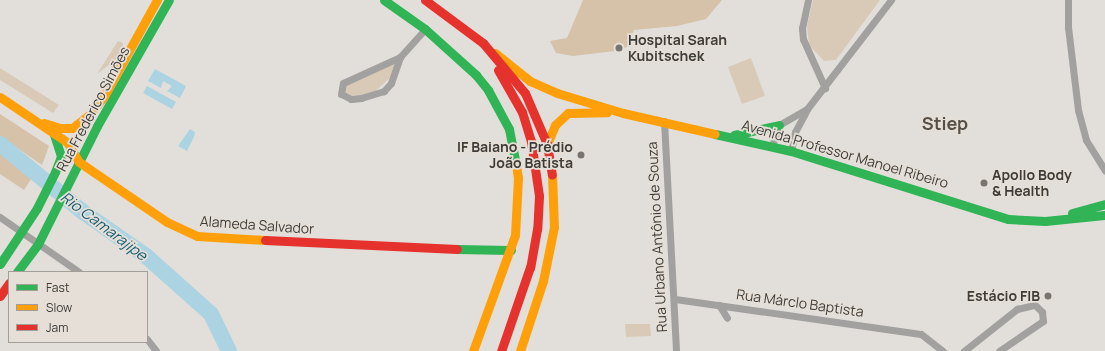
<!DOCTYPE html>
<meta charset="utf-8">
<style>
body{margin:0}
#map{position:relative;width:1105px;height:351px;overflow:hidden;background:#e2dfda;font-family:Manrope,sans-serif}
div>[style]{position:absolute}
[style*='--x']{left:calc(var(--x)*1px);top:calc(var(--y)*1px);width:calc(var(--w)*1px);rotate:calc(var(--a)*1deg)}
.green>*{inset:0;background:#d8cab7}
.forest>*{inset:0;background:#d5c2a9}
.water>*{inset:0;background:#abd3e2}
.river>*{height:16px;margin:-8px;padding:0 8px;transform-origin:8px;border-radius:8px;background:#abd3e2}
.street>*{height:7px;margin:-3.5px;padding:0 3.5px;transform-origin:3.5px;border-radius:3.5px;background:#a2a19f}
.fast>*{height:9px;margin:-4.5px;padding:0 4.5px;transform-origin:4.5px;border-radius:4.5px;background:#30b455}
.slow>*{height:9px;margin:-4.5px;padding:0 4.5px;transform-origin:4.5px;border-radius:4.5px;background:#ff9f0a}
.jam>*{height:9px;margin:-4.5px;padding:0 4.5px;transform-origin:4.5px;border-radius:4.5px;background:#e5322d}
.dots>*{width:11px;height:11px;translate:-50% -50%;box-sizing:border-box;border:2px solid #e6dfd7;border-radius:50%}
span{translate:-50% -50%;white-space:nowrap;text-align:center;line-height:1.15;-webkit-text-stroke:3.5px #e6dfd7;paint-order:stroke}
.poi-label{font-size:14px;color:#3e3c38;font-weight:700}
.left{translate:0 -50%;text-align:left}
.right{translate:-100% -50%;text-align:right}
.street-label{font-size:14px;color:#3e3c38}
.water-label{font-size:15px;color:#115c74;font-style:italic}
.district-label{font-size:18px;color:#565049;font-weight:700}
.legend{position:absolute;left:8px;top:271px;width:140px;height:72px;box-sizing:border-box;background:#e6dfd7;border:1px solid #a39e97;margin:0;padding:5px 7px;list-style:none;font-size:12px;color:#3e3c38}
.legend li{display:flex;align-items:center;gap:8px;height:20px}
.legend b{width:20px;border:1px solid #a39e97}
</style>
<div id="map">
<div class="green">
<div style="clip-path:polygon(813px 0,880px 0,836px 60px,824px 61px,809px 45px,807px 26px)"></div>
<div style="clip-path:polygon(118px 41px,123px 43px,123px 54px,97px 74px)"></div>
<div style="clip-path:polygon(751px 58px,765px 96px,742px 104px,728px 67px)"></div>
<div style="clip-path:polygon(398px 61px,392px 76px,372px 94px,349px 96px,344px 93px,344px 88px,349px 84px)"></div>
<div style="clip-path:polygon(0 68px,59px 105px,53px 113px,0 80px)"></div>
<div style="clip-path:polygon(625px 324px,650px 324px,651px 336px,626px 337px)"></div>
</div>
<div class="forest">
<div style="clip-path:polygon(583px 0,722px 0,706px 19px,677px 26px,634px 30px,627px 47px,615px 51px,573px 56px,556px 53px,550px 41px,567px 38px)"></div>
<div style="clip-path:polygon(0 114px,49px 146px,42px 165px,0 136px)"></div>
<div style="clip-path:polygon(0 153px,33px 176px,24px 190px,0 174px)"></div>
</div>
<div class="water">
<div style="clip-path:polygon(155px 69px,186px 86px,180px 98px,167px 91px,172px 86px,163px 81px,161px 88px,148px 81px)"></div>
<div style="clip-path:polygon(147px 86px,176px 102px,172px 109px,143px 93px)"></div>
<div style="clip-path:polygon(190px 129px,195px 132px,194px 137px,187px 151px,178px 146px)"></div>
</div>
<div class="river">
<div style="--x:0;--y:144;--w:107;--a:39.3"></div>
<div style="--x:83;--y:212;--w:77;--a:34.9"></div>
<div style="--x:146;--y:256;--w:87;--a:41.7"></div>
<div style="--x:211;--y:314;--w:41;--a:64.1"></div>
</div>
<div class="street">
<div style="--x:808;--y:0;--w:29;--a:102"></div>
<div style="--x:802;--y:28;--w:11;--a:85"></div>
<div style="--x:803;--y:39;--w:54;--a:65.8"></div>
<div style="--x:1068;--y:0;--w:27;--a:90"></div>
<div style="--x:1068;--y:27;--w:84;--a:83.1"></div>
<div style="--x:1078;--y:110;--w:31;--a:75"></div>
<div style="--x:1086;--y:140;--w:36;--a:58"></div>
<div style="--x:400;--y:57;--w:28;--a:109"></div>
<div style="--x:391;--y:83;--w:11;--a:131"></div>
<div style="--x:384;--y:91;--w:24;--a:163"></div>
<div style="--x:361;--y:98;--w:10;--a:174"></div>
<div style="--x:351;--y:99;--w:11;--a:-153"></div>
<div style="--x:341;--y:94;--w:11;--a:-80"></div>
<div style="--x:343;--y:83;--w:63;--a:-24.5"></div>
<div style="--x:400;--y:57;--w:38;--a:-48"></div>
<div style="--x:664;--y:121;--w:230;--a:87"></div>
<div style="--x:772;--y:146;--w:22;--a:-72"></div>
<div style="--x:779;--y:125;--w:32;--a:-30"></div>
<div style="--x:791;--y:151;--w:19;--a:-78"></div>
<div style="--x:795;--y:132;--w:26;--a:-62"></div>
<div style="--x:807;--y:109;--w:138;--a:-52.4"></div>
<div style="--x:0;--y:217;--w:96;--a:34.8"></div>
<div style="--x:675;--y:299;--w:248;--a:8.1"></div>
<div style="--x:921;--y:334;--w:28;--a:38"></div>
<div style="--x:719;--y:305;--w:15;--a:58"></div>
<div style="--x:147;--y:339;--w:15;--a:53"></div>
<div style="--x:964;--y:351;--w:68;--a:-38.4"></div>
<div style="--x:1017;--y:309;--w:18;--a:-13"></div>
<div style="--x:1035;--y:305;--w:10;--a:45"></div>
<div style="--x:1042;--y:312;--w:9;--a:84"></div>
<div style="--x:1043;--y:321;--w:53;--a:145.7"></div>
</div>
<div class="fast">
<div style="--x:384;--y:0;--w:50;--a:35.3"></div>
<div style="--x:425;--y:29;--w:69;--a:42"></div>
<div style="--x:476;--y:75;--w:19;--a:51"></div>
<div style="--x:488;--y:90;--w:44;--a:61.7"></div>
<div style="--x:509;--y:129;--w:38;--a:79"></div>
<div style="--x:715;--y:134;--w:78;--a:12.6"></div>
<div style="--x:791;--y:151;--w:227;--a:17.4"></div>
<div style="--x:1008;--y:219;--w:37;--a:3"></div>
<div style="--x:1045;--y:221;--w:60;--a:-5.7"></div>
<div style="--x:734;--y:135;--w:46;--a:-12.5"></div>
<div style="--x:1072;--y:213;--w:34;--a:-15"></div>
<div style="--x:457;--y:249;--w:54;--a:1.1"></div>
<div style="--x:0;--y:264;--w:67;--a:-56.5"></div>
<div style="--x:37;--y:208;--w:40;--a:-63.4"></div>
<div style="--x:55;--y:172;--w:17;--a:-69"></div>
<div style="--x:61;--y:156;--w:23;--a:-108"></div>
<div style="--x:17;--y:272;--w:35;--a:-53"></div>
<div style="--x:38;--y:244;--w:132;--a:-63.4"></div>
<div style="--x:97;--y:126;--w:145;--a:-60.3"></div>
</div>
<div class="slow">
<div style="--x:495;--y:53;--w:45;--a:38.7"></div>
<div style="--x:530;--y:81;--w:30;--a:24"></div>
<div style="--x:557;--y:93;--w:69;--a:16.9"></div>
<div style="--x:623;--y:113;--w:94;--a:12.9"></div>
<div style="--x:0;--y:97;--w:81;--a:33.9"></div>
<div style="--x:67;--y:142;--w:23;--a:59"></div>
<div style="--x:79;--y:162;--w:107;--a:34.3"></div>
<div style="--x:167;--y:222;--w:33;--a:25"></div>
<div style="--x:197;--y:236;--w:68;--a:3.4"></div>
<div style="--x:44;--y:123;--w:17;--a:17"></div>
<div style="--x:60;--y:128;--w:12;--a:0"></div>
<div style="--x:72;--y:128;--w:20;--a:-37"></div>
<div style="--x:88;--y:116;--w:26;--a:-51"></div>
<div style="--x:104;--y:96;--w:110;--a:-61.1"></div>
<div style="--x:547;--y:144;--w:21;--a:-67"></div>
<div style="--x:555;--y:125;--w:18;--a:-43"></div>
<div style="--x:568;--y:113;--w:39;--a:-1"></div>
<div style="--x:473;--y:351;--w:123;--a:-70.1"></div>
<div style="--x:515;--y:235;--w:57;--a:-87"></div>
<div style="--x:518;--y:178;--w:12;--a:-99"></div>
<div style="--x:520;--y:351;--w:74;--a:-71.8"></div>
<div style="--x:543;--y:281;--w:55;--a:-78.5"></div>
<div style="--x:554;--y:227;--w:52;--a:-92.2"></div>
</div>
<div class="jam">
<div style="--x:425;--y:0;--w:72;--a:36.6"></div>
<div style="--x:483;--y:43;--w:65;--a:50"></div>
<div style="--x:525;--y:93;--w:56;--a:66.7"></div>
<div style="--x:547;--y:144;--w:31;--a:81"></div>
<div style="--x:498;--y:70;--w:48;--a:60.3"></div>
<div style="--x:522;--y:112;--w:30;--a:73"></div>
<div style="--x:531;--y:141;--w:56;--a:81.7"></div>
<div style="--x:539;--y:196;--w:33;--a:93"></div>
<div style="--x:537;--y:229;--w:39;--a:100"></div>
<div style="--x:530;--y:267;--w:89;--a:109"></div>
<div style="--x:265;--y:240;--w:192;--a:2.7"></div>
<div style="--x:0;--y:296;--w:16;--a:-55"></div>
</div>
<div class="dots">
<div style="left:619px;top:48px;background:#777571"></div>
<div style="left:581px;top:155px;background:#777571"></div>
<div style="left:984px;top:183px;background:#777571"></div>
<div style="left:1048px;top:296px;background:#777571"></div>
</div>
<div class="poi-label">
<span class="left" style="left:628px;top:48px">Hospital Sarah<br>Kubitschek</span>
<span class="right" style="left:573px;top:155px">IF Baiano - Prédio<br>João Batista</span>
<span class="left" style="left:992px;top:183px">Apollo Body<br>&amp; Health</span>
<span class="right" style="left:1040px;top:296px">Estácio FIB</span>
</div>
<div class="street-label">
<span style="left:93px;top:109px;rotate:-62deg">Rua Frederico Simões</span>
<span style="left:845px;top:154px;rotate:16deg">Avenida Professor Manoel Ribeiro</span>
<span style="left:257px;top:225px;rotate:4deg">Alameda Salvador</span>
<span style="left:657px;top:237px;rotate:-93deg">Rua Urbano Antônio de Souza</span>
<span style="left:800px;top:303px;rotate:8deg">Rua Márclo Baptista</span>
</div>
<div class="water-label">
<span style="left:104px;top:226px;rotate:37deg">Rio Camarajipe</span>
</div>
<div class="district-label">
<span style="left:945px;top:123px">Stiep</span>
</div>
<ul class="legend">
<li><b style="height:5px;background:#30b455"></b>Fast</li>
<li><b style="height:5px;background:#ff9f0a"></b>Slow</li>
<li><b style="height:5px;background:#e5322d"></b>Jam</li>
</ul>
</div>
